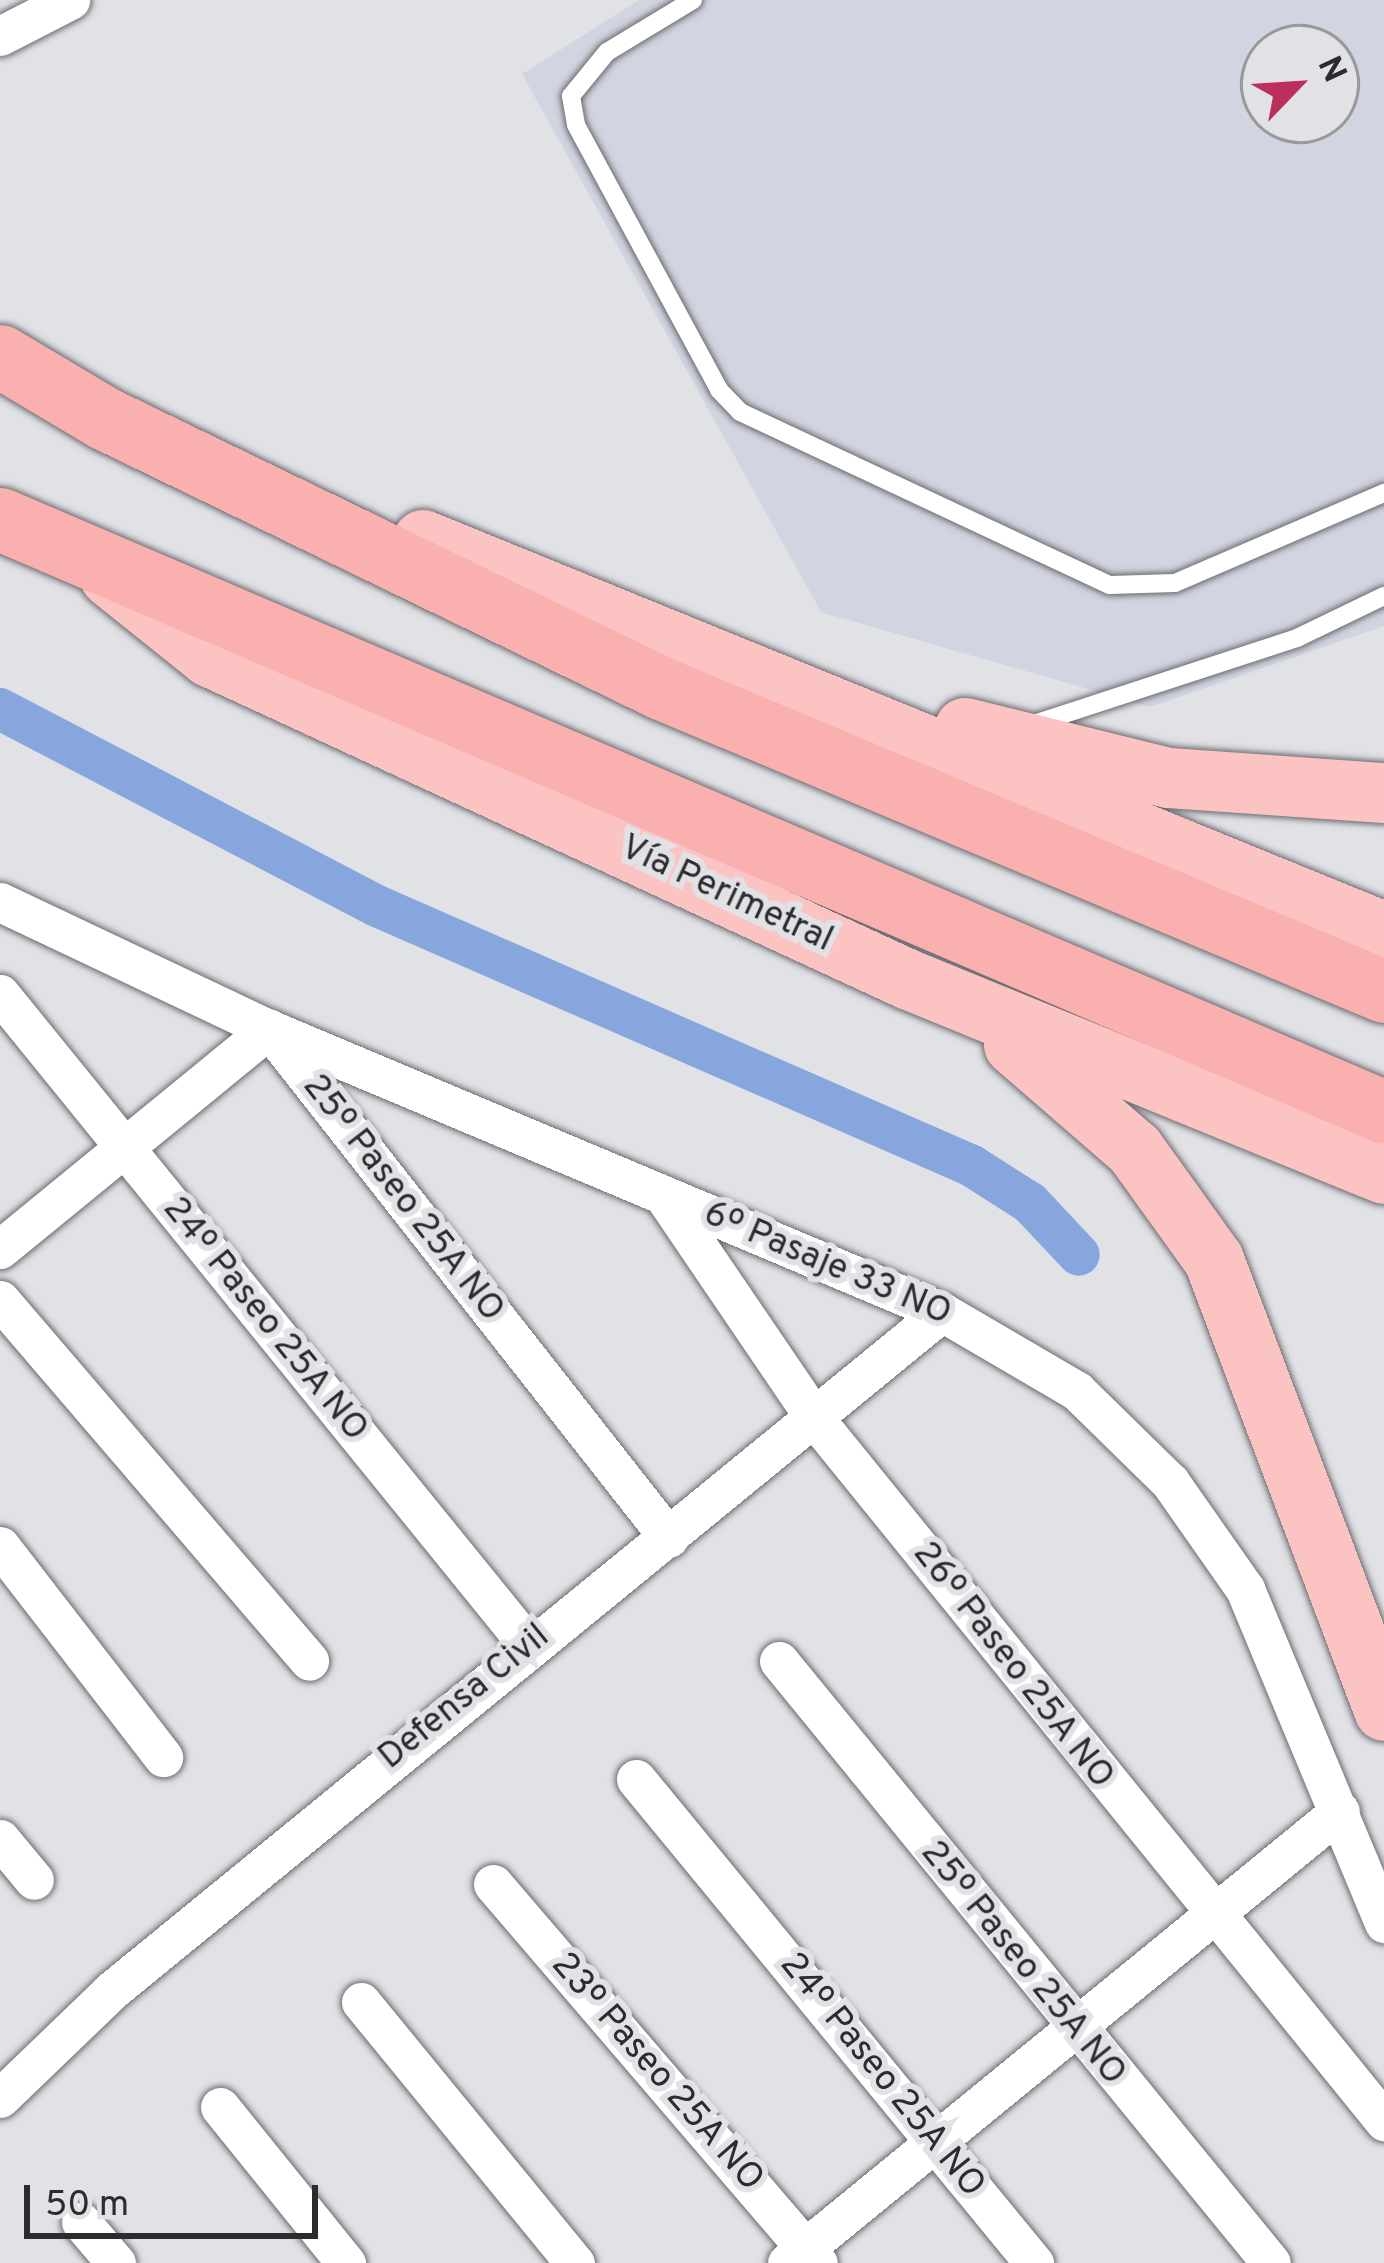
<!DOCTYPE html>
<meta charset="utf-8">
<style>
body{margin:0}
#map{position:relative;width:1384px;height:2263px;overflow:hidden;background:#e1e2e6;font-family:Overpass,sans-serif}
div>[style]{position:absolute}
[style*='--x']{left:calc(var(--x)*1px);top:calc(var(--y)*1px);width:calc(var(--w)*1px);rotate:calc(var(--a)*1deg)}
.built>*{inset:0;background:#d2d5e1}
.canal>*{height:42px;margin:-21px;padding:0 21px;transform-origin:21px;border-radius:21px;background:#86a6dd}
.roads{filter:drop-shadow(0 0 3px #6c6d71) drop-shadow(0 0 3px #6c6d71)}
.service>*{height:18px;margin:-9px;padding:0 9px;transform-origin:9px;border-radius:9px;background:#fff}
.minor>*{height:39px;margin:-19.5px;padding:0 19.5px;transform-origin:19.5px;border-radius:19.5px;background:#fff}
.primary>*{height:60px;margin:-30px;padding:0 30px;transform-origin:30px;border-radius:30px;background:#fbc4c3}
.trunk>*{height:63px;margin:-31.5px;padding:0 31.5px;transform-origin:31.5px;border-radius:31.5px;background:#fab0af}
span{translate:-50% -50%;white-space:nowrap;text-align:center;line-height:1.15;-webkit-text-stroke:12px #e1e2e6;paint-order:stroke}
.street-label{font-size:36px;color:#2c2c2e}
.north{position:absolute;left:1240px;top:24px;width:120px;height:120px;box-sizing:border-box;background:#e1e2e6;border:3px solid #99999c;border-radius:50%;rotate:65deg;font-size:33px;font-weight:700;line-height:48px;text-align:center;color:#2c2c2e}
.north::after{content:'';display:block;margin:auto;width:42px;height:54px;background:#bc2e5c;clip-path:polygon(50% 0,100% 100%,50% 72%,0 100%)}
.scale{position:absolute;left:24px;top:2185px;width:294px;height:54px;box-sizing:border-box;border:6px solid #2c2c2e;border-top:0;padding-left:15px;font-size:36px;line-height:42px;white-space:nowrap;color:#2c2c2e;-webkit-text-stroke:9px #e1e2e6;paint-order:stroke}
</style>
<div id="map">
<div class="built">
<div style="clip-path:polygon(evenodd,639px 0,1384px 0,1384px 626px,1150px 707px,821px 612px,522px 74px,639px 0,1264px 48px,1336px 48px,1336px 120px,1264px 120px,1264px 48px)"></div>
</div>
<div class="canal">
<div style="--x:0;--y:709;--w:425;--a:27.6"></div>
<div style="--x:377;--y:906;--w:649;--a:23.6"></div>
<div style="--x:972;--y:1166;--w:69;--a:32.5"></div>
<div style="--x:1030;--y:1203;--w:71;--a:46.7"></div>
</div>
<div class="roads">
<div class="service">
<div style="--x:693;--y:0;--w:100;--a:148.8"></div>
<div style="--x:607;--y:52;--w:57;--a:129.3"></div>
<div style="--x:571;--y:96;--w:29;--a:80"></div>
<div style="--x:576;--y:125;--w:301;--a:61.6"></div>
<div style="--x:719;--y:390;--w:30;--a:46"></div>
<div style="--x:740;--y:412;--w:408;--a:25.1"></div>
<div style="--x:1110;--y:585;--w:65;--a:-1.8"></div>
<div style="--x:1175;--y:583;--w:228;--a:-23.3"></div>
<div style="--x:1028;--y:726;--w:283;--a:-18.1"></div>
<div style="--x:1297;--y:638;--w:97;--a:-25.8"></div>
</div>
<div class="minor">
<div style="--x:0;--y:36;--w:79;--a:-27.2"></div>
<div style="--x:0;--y:902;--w:297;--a:25.3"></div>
<div style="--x:269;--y:1029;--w:730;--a:22.81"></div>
<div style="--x:942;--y:1312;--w:156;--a:30.3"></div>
<div style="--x:1077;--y:1391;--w:130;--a:44.4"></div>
<div style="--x:1170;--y:1482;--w:131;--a:55"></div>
<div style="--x:1245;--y:1589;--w:362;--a:67.4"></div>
<div style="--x:0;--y:994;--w:840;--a:50.95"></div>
<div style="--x:663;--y:1195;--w:271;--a:55.8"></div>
<div style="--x:815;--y:1419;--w:904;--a:50.97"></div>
<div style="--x:0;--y:1249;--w:348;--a:-39.3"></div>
<div style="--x:269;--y:1029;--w:647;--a:51.84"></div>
<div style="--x:0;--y:1300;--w:475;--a:49.4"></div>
<div style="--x:0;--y:1546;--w:267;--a:52.3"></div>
<div style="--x:779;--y:1661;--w:777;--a:50.74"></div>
<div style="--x:636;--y:1779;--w:627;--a:50.57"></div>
<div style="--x:0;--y:1839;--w:53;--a:50.3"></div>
<div style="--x:493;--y:1884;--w:499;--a:49.4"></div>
<div style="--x:361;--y:2002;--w:338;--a:50.7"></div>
<div style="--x:0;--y:2098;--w:154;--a:-43.9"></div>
<div style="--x:111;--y:1991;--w:1073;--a:-39.25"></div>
<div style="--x:220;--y:2107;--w:201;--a:51.1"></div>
<div style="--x:81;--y:2222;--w:54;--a:49.5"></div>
<div style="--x:787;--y:2263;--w:714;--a:-39.26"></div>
</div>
<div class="primary">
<div style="--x:423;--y:540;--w:1038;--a:22.19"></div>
<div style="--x:110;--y:577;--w:128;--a:38.7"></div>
<div style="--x:210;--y:657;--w:768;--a:24.8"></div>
<div style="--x:907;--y:979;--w:515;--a:22.23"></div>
<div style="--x:965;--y:728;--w:210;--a:13.8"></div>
<div style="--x:1169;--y:778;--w:216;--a:4"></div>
<div style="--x:1014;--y:1045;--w:160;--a:41"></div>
<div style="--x:1135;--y:1150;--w:135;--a:54.3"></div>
<div style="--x:1214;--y:1260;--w:482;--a:69.3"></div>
</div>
<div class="trunk">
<div style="--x:0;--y:356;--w:121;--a:30.8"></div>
<div style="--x:104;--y:418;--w:619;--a:25.86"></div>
<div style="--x:661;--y:688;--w:784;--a:22.74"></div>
<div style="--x:0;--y:519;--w:1506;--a:23.19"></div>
</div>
</div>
<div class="street-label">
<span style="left:726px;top:895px;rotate:25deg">Vía Perimetral</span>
<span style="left:402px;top:1199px;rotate:52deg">25º Paseo 25A NO</span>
<span style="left:827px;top:1265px;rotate:23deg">6º Pasaje 33 NO</span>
<span style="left:264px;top:1320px;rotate:51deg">24º Paseo 25A NO</span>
<span style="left:1012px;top:1666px;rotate:52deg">26º Paseo 25A NO</span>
<span style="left:465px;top:1698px;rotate:-39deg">Defensa Civil</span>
<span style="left:1022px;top:1964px;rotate:51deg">25º Paseo 25A NO</span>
<span style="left:656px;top:2073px;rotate:49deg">23º Paseo 25A NO</span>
<span style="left:881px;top:2076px;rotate:51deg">24º Paseo 25A NO</span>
</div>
<div class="north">N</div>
<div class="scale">50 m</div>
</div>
